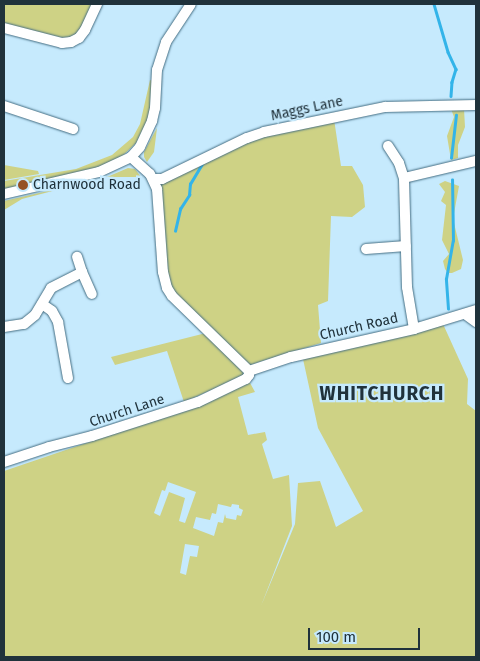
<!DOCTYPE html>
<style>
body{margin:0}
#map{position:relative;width:480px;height:661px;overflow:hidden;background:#c6eafd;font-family:"Fira Sans",sans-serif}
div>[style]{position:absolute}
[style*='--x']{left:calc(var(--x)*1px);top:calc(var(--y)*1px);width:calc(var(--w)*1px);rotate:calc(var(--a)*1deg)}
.green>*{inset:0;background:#ced285}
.stream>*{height:2.5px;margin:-1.25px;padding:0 1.25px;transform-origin:1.25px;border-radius:1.25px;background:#33b4e9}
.roads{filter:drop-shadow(0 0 1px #446d82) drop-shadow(0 0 1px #446d82)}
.minor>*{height:10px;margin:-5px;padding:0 5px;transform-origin:5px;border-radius:5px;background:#fff}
.dots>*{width:14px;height:14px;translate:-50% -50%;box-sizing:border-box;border:2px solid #c6eafd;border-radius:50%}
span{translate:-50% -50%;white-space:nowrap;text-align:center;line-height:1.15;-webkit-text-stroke:4.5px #c6eafd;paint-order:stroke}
.street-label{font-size:14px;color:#20323b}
.poi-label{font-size:14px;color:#20323b}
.left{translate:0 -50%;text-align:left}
.district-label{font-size:19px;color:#20323b;font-weight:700;letter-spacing:1px}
.frame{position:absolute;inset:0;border:5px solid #20323b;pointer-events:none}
.scale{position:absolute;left:308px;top:628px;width:112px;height:22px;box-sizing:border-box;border:2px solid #20323b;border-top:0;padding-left:6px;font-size:15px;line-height:18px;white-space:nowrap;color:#20323b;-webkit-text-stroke:4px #c6eafd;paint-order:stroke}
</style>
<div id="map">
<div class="green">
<div style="clip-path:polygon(4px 4px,94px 4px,78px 34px,67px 39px,4px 24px)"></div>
<div style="clip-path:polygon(150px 80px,153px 81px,149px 118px,136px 143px,117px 161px,102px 168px,4px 190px,4px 181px,76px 169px,112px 155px,133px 137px,140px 124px)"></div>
<div style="clip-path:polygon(451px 109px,464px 109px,465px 127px,458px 145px,458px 158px,451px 160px,447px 136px,454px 117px)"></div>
<div style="clip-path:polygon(334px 119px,341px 166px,352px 166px,363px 185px,365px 207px,352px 217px,331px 216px,328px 301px,318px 305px,321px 343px,250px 365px,182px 302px,169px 285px,159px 185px,255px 137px)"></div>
<div style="clip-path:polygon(157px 128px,154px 152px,147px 162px,144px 157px,144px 152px)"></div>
<div style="clip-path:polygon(4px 165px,38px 171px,39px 174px,4px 180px)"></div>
<div style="clip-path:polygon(128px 168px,135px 169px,141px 177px,107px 177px)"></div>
<div style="clip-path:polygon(445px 181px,459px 186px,453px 219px,463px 260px,461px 269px,452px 273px,448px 273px,445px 269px,443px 261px,449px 254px,442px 240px,446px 205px,441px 201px,445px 192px,439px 184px)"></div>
<div style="clip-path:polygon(83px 183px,22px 199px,4px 210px,4px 201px)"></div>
<div style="clip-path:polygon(evenodd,443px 324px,468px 379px,467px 404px,476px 411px,476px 657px,4px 657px,4px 471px,151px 421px,249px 381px,255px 392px,238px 397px,248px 435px,265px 432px,267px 440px,262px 444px,273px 479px,289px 475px,292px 526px,261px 606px,295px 524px,298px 483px,320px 481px,336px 527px,363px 511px,318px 428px,303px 359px,443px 324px,168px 482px,196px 492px,185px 523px,179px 521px,185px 498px,169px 492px,160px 516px,154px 513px,162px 490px,165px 491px,168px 482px,443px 324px,218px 504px,231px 507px,232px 504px,239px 505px,239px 508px,243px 510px,241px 516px,237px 515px,236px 520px,226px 518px,225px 514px,223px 523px,218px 522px,214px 536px,193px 528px,196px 517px,210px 520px,212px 513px,216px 514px,218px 504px,443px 324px,185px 544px,199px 546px,197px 557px,190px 556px,186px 575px,180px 573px,185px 544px)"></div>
<div style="clip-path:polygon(206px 333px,244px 369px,243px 376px,184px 402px,167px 351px,115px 365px,111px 357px)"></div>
</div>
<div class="stream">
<div style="--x:434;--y:4;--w:50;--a:73.7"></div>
<div style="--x:448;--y:52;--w:19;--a:65"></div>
<div style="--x:456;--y:69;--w:14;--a:107"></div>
<div style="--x:452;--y:82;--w:14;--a:94"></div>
<div style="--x:451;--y:158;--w:43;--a:-83.4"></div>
<div style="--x:175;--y:231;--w:23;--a:-77"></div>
<div style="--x:180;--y:209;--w:17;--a:-57"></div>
<div style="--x:189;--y:195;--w:11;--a:-85"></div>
<div style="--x:190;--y:184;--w:23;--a:-59"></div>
<div style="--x:448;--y:309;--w:30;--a:-94"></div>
<div style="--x:446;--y:279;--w:39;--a:-80"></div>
<div style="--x:453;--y:241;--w:61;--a:-90.9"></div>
</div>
<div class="roads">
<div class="minor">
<div style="--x:4;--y:28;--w:60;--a:14.5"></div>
<div style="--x:62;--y:43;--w:9;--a:-6"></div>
<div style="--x:71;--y:42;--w:9;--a:-27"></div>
<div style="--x:79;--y:38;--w:10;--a:-53"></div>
<div style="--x:85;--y:30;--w:29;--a:-65"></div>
<div style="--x:4;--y:106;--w:73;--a:18.4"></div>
<div style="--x:388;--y:146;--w:20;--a:57"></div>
<div style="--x:399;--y:163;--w:16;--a:72"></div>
<div style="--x:131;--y:157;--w:25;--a:42"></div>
<div style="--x:150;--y:174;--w:17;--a:65"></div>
<div style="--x:157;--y:189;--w:83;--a:85.9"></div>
<div style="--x:163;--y:272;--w:16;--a:76"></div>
<div style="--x:167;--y:288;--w:9;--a:58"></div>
<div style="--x:172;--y:296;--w:107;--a:44.2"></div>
<div style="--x:154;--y:179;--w:8;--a:0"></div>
<div style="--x:162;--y:179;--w:94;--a:-25.8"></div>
<div style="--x:247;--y:138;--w:18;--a:-19"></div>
<div style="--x:264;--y:132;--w:124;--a:-11.7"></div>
<div style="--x:385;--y:107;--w:91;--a:-1.3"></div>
<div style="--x:4;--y:194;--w:98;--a:-13"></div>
<div style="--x:99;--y:172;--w:35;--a:-25"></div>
<div style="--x:131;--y:157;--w:13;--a:-48"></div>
<div style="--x:140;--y:147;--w:29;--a:-65"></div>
<div style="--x:152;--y:121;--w:13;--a:-77"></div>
<div style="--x:155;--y:108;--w:38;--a:-87"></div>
<div style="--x:157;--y:70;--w:29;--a:-72"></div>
<div style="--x:166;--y:42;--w:45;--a:-56.7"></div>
<div style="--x:366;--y:249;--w:40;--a:-4.3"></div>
<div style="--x:82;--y:272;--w:24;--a:66"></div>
<div style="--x:42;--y:304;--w:12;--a:35"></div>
<div style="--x:52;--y:311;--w:13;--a:61"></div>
<div style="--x:58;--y:322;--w:57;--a:79.9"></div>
<div style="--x:465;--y:314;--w:14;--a:36"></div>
<div style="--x:4;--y:327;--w:20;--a:-9"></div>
<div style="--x:24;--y:324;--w:14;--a:-39"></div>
<div style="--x:35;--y:315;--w:31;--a:-59"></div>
<div style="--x:51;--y:288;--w:35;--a:-27"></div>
<div style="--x:82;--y:272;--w:16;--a:-108"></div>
<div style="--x:414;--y:329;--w:43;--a:-99.5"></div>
<div style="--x:407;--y:287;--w:109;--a:-91.6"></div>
<div style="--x:404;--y:178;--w:74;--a:-13.3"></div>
<div style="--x:249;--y:371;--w:44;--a:-18.4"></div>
<div style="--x:291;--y:357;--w:126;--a:-12.8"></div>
<div style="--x:414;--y:329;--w:65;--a:-17"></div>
<div style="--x:4;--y:462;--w:47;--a:-18.4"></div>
<div style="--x:49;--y:447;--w:44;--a:-14.3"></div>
<div style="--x:92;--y:436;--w:111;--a:-17.8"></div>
<div style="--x:198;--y:402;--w:53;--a:-25.6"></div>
<div style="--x:246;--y:379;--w:5;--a:-53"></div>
<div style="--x:249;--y:375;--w:4;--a:-90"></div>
</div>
</div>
<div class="dots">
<div style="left:23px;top:185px;background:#955124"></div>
</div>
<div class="street-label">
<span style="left:307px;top:109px;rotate:-12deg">Maggs Lane</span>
<span style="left:359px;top:327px;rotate:-13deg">Church Road</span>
<span style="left:127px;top:411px;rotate:-18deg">Church Lane</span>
</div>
<div class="poi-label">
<span class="left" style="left:33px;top:185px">Charnwood Road</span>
</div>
<div class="district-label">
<span style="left:382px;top:394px">WHITCHURCH</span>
</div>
<div class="frame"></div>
<div class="scale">100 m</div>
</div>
